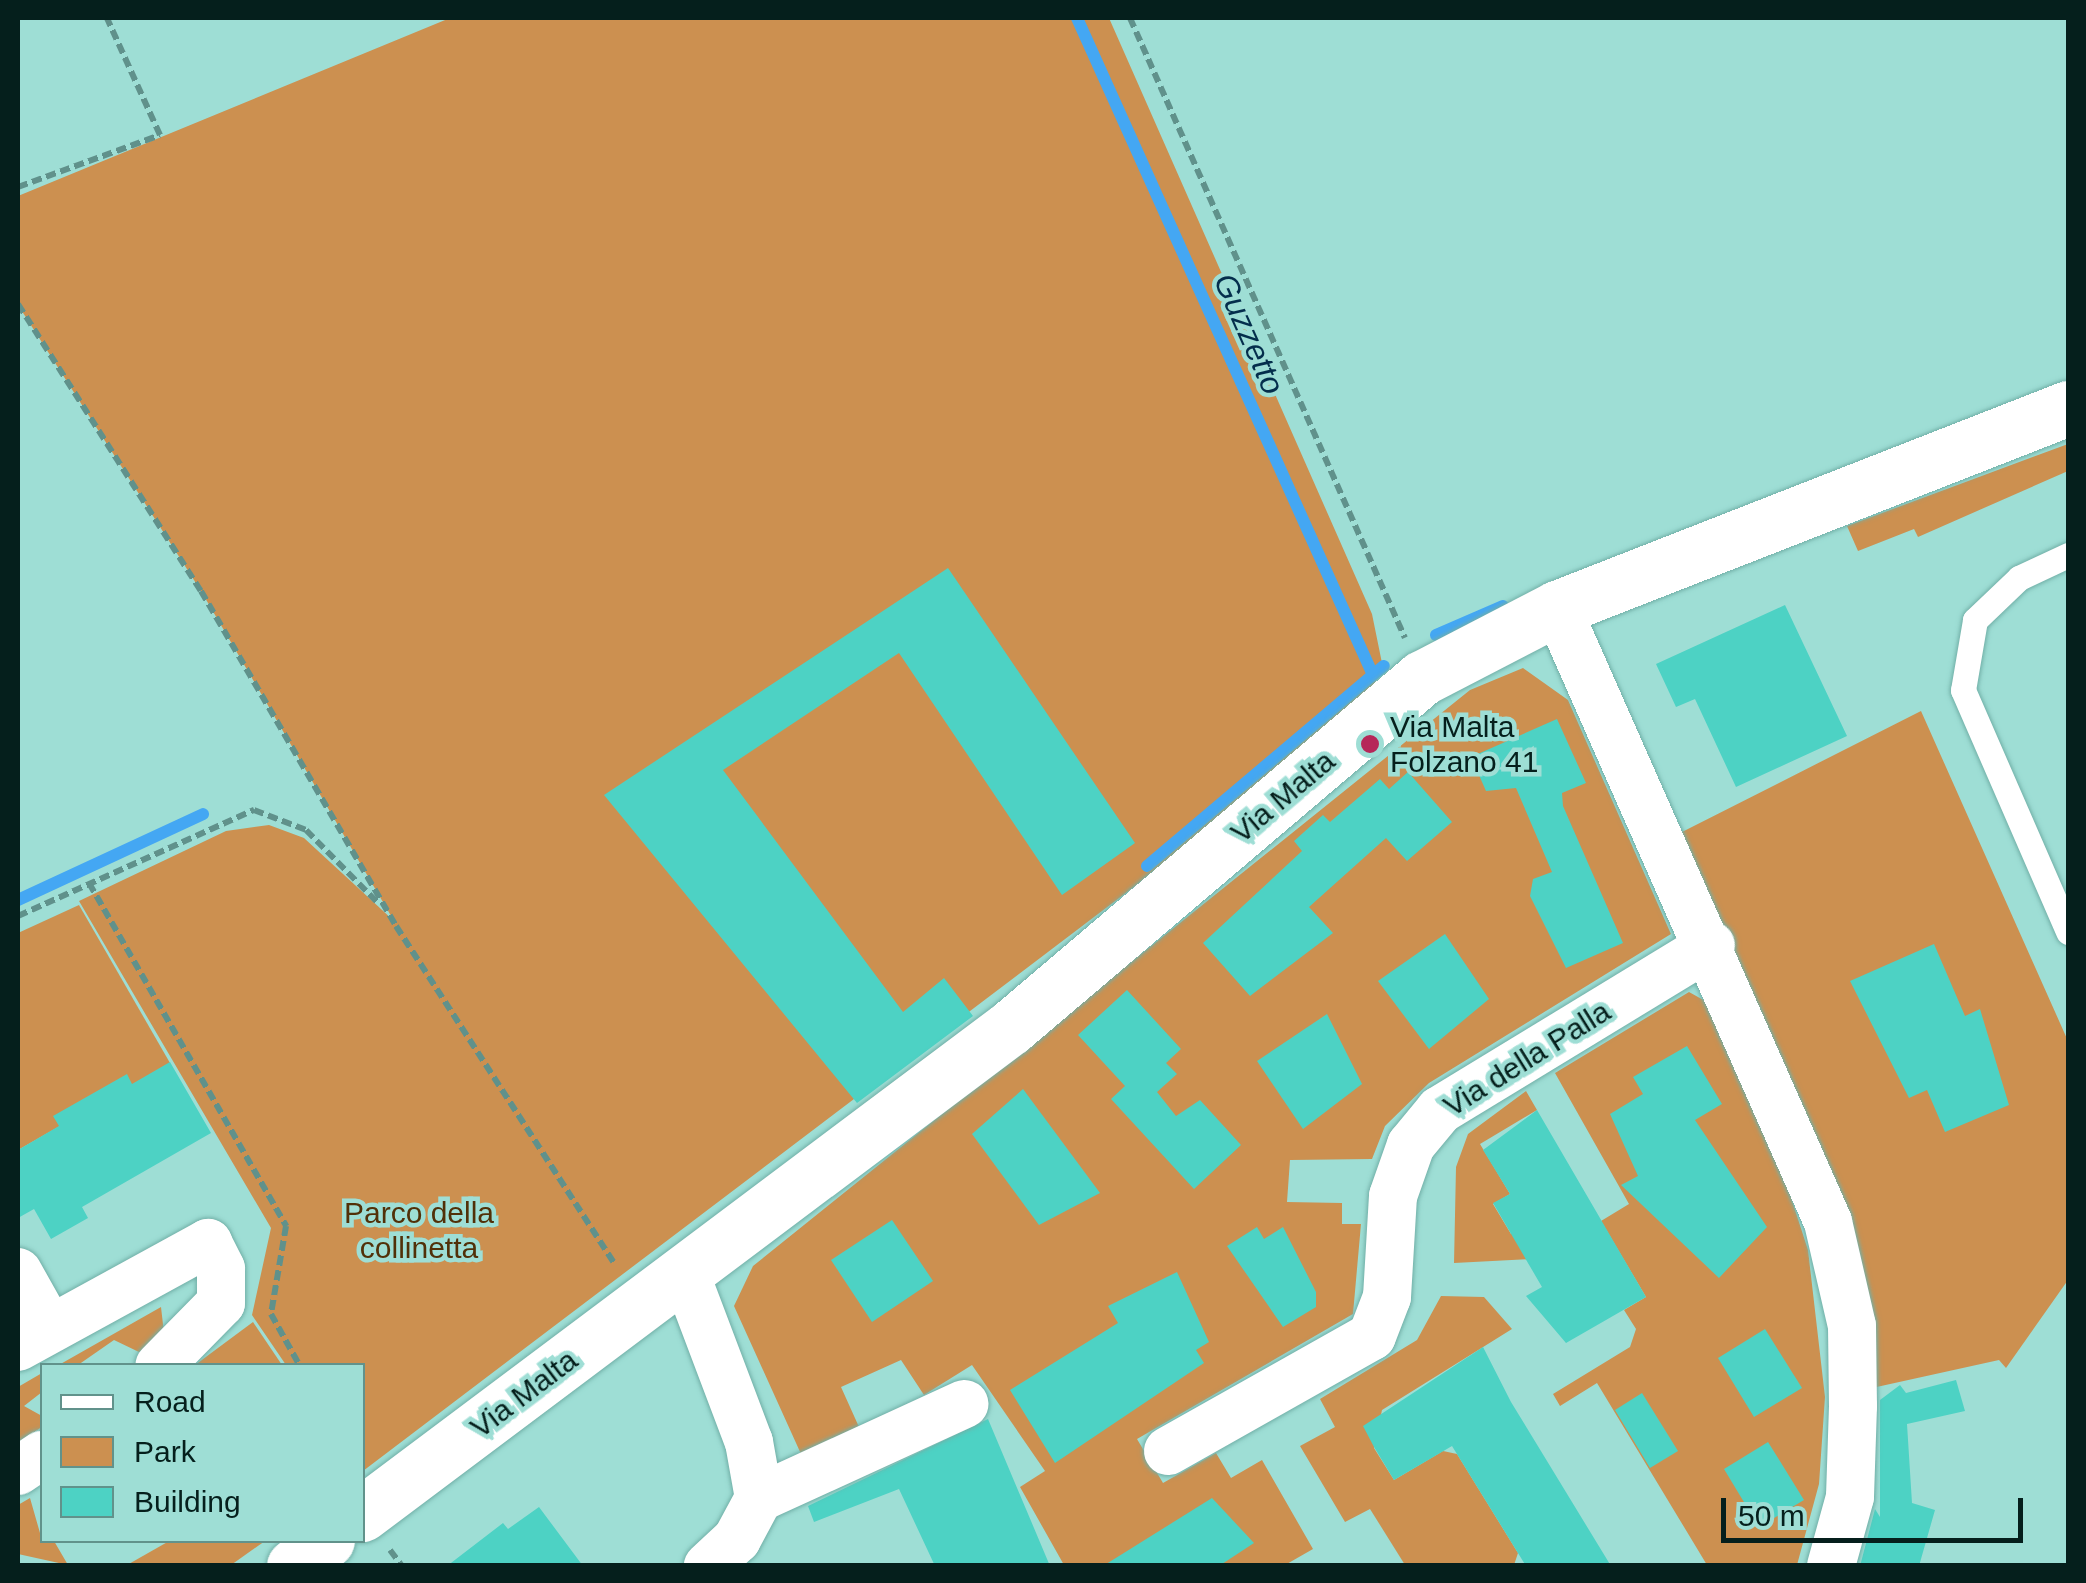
<!DOCTYPE html>
<style>
body{margin:0}
#map{position:relative;width:2086px;height:1583px;overflow:hidden;background:#9eded5;font-family:Arial,sans-serif}
div>[style]{position:absolute}
[style*='--x']{left:calc(var(--x)*1px);top:calc(var(--y)*1px);width:calc(var(--w)*1px);rotate:calc(var(--a)*1deg)}
.green>*{inset:0;background:#cc9050}
.stream>*{height:12px;margin:-6px;padding:0 6px;transform-origin:6px;border-radius:6px;background:#44a7f3}
.building>*{inset:0;background:#4dd2c4}
.path>*{height:6px;margin-top:-3px;transform-origin:0;background:repeating-linear-gradient(90deg,#60918b 0 10px,transparent 0 15px)}
.roads{filter:drop-shadow(0 0 2px #71afa7) drop-shadow(0 0 2px #71afa7)}
.service>*{height:25px;margin:-12.5px;padding:0 12.5px;transform-origin:12.5px;border-radius:12.5px;background:#fff}
.minor>*{height:48px;margin:-24px;padding:0 24px;transform-origin:24px;border-radius:24px;background:#fff}
.tertiary>*{height:55px;margin:-27.5px;padding:0 27.5px;transform-origin:27.5px;border-radius:27.5px;background:#fff}
.dots>*{width:28px;height:28px;translate:-50% -50%;box-sizing:border-box;border:5px solid #9eded5;border-radius:50%}
span{translate:-50% -50%;white-space:nowrap;text-align:center;line-height:1.15;-webkit-text-stroke:9px #9eded5;paint-order:stroke}
.poi-label{font-size:30px;color:#051f1c}
.left{translate:0 -50%;text-align:left}
.street-label{font-size:30px;color:#051f1c}
.park-label{font-size:30px;color:#513008}
.water-label{font-size:32px;color:#042e4c;font-style:italic}
.frame{position:absolute;inset:0;border:20px solid #051f1c;pointer-events:none}
.legend{position:absolute;left:40px;top:1363px;width:325px;height:180px;box-sizing:border-box;background:#9eded5;border:2px solid #61928b;margin:0;padding:12px 18px;list-style:none;font-size:30px;color:#051f1c}
.legend li{display:flex;align-items:center;gap:20px;height:50px}
.legend b{width:50px;border:2px solid #61928b}
.scale{position:absolute;left:1721px;top:1498px;width:302px;height:45px;box-sizing:border-box;border:5px solid #051f1c;border-top:0;padding-left:12px;font-size:30px;line-height:35px;white-space:nowrap;color:#051f1c;-webkit-text-stroke:8px #9eded5;paint-order:stroke}
</style>
<div id="map">
<div class="green">
<div style="clip-path:polygon(450px 18px,1109px 18px,1372px 614px,1383px 668px,1369px 693px,1135px 886px,363px 1471px,362px 1366px,286px 1365px,252px 1315px,271px 1228px,79px 901px,226px 831px,269px 825px,304px 838px,394px 921px,201px 591px,18px 305px,18px 196px)"></div>
<div style="clip-path:polygon(2068px 444px,2068px 471px,1918px 537px,1914px 529px,1858px 551px,1847px 526px)"></div>
<div style="clip-path:polygon(1523px 668px,1568px 700px,1671px 934px,1429px 1083px,1385px 1126px,1372px 1159px,1290px 1160px,1287px 1202px,1342px 1203px,1342px 1224px,1361px 1224px,1353px 1314px,1137px 1439px,1163px 1483px,1216px 1453px,1231px 1478px,1262px 1460px,1313px 1549px,1285px 1565px,1064px 1565px,1020px 1487px,1045px 1471px,972px 1365px,924px 1395px,901px 1360px,841px 1387px,859px 1427px,801px 1454px,734px 1306px,753px 1266px,1470px 690px)"></div>
<div style="clip-path:polygon(1921px 711px,2068px 1041px,2068px 1280px,2006px 1368px,1999px 1360px,1872px 1388px,1836px 1186px,1682px 832px)"></div>
<div style="clip-path:polygon(79px 905px,170px 1063px,18px 1150px,18px 933px)"></div>
<div style="clip-path:polygon(1689px 992px,1707px 1002px,1774px 1145px,1808px 1250px,1825px 1397px,1819px 1484px,1797px 1565px,1707px 1565px,1597px 1383px,1560px 1406px,1553px 1394px,1630px 1347px,1636px 1329px,1624px 1310px,1646px 1297px,1601px 1221px,1629px 1204px,1555px 1073px)"></div>
<div style="clip-path:polygon(1526px 1091px,1537px 1110px,1480px 1144px,1510px 1194px,1493px 1204px,1511px 1234px,1557px 1208px,1533px 1259px,1454px 1263px,1456px 1167px,1468px 1134px)"></div>
<div style="clip-path:polygon(1441px 1296px,1484px 1297px,1512px 1329px,1382px 1410px,1374px 1448px,1394px 1480px,1443px 1451px,1457px 1454px,1518px 1553px,1514px 1565px,1405px 1565px,1370px 1509px,1345px 1522px,1300px 1446px,1335px 1427px,1320px 1399px,1417px 1340px)"></div>
<div style="clip-path:polygon(161px 1307px,164px 1333px,139px 1352px,114px 1340px,78px 1365px,57px 1366px)"></div>
<div style="clip-path:polygon(253px 1322px,282px 1365px,195px 1365px)"></div>
<div style="clip-path:polygon(42px 1373px,42px 1392px,24px 1406px,42px 1416px,42px 1427px,18px 1442px,18px 1387px)"></div>
<div style="clip-path:polygon(30px 1498px,42px 1540px,54px 1541px,68px 1565px,18px 1554px,18px 1505px)"></div>
<div style="clip-path:polygon(171px 1540px,265px 1540px,265px 1541px,231px 1565px,127px 1565px)"></div>
</div>
<div class="stream">
<div style="--x:1077;--y:18;--w:718;--a:65.75"></div>
<div style="--x:1436;--y:635;--w:73;--a:-23.4"></div>
<div style="--x:1147;--y:866;--w:310;--a:-40.2"></div>
<div style="--x:18;--y:900;--w:204;--a:-24.9"></div>
</div>
<div class="building">
<div style="clip-path:polygon(948px 568px,1135px 843px,1062px 895px,899px 653px,723px 770px,903px 1012px,944px 978px,973px 1016px,857px 1103px,604px 795px)"></div>
<div style="clip-path:polygon(1785px 605px,1847px 736px,1736px 787px,1695px 699px,1676px 707px,1656px 664px)"></div>
<div style="clip-path:polygon(1557px 719px,1586px 783px,1562px 793px,1563px 806px,1623px 943px,1566px 968px,1530px 896px,1533px 879px,1552px 872px,1516px 788px,1486px 791px,1471px 757px)"></div>
<div style="clip-path:polygon(1408px 772px,1452px 822px,1407px 861px,1386px 838px,1309px 907px,1333px 933px,1250px 996px,1203px 943px,1302px 851px,1294px 841px,1323px 815px,1330px 822px,1380px 779px,1389px 789px)"></div>
<div style="clip-path:polygon(1445px 934px,1489px 999px,1429px 1049px,1378px 981px)"></div>
<div style="clip-path:polygon(1934px 944px,1965px 1016px,1980px 1009px,2009px 1105px,1945px 1132px,1927px 1090px,1909px 1098px,1850px 981px)"></div>
<div style="clip-path:polygon(1127px 990px,1181px 1049px,1166px 1063px,1177px 1074px,1157px 1092px,1176px 1116px,1200px 1100px,1241px 1145px,1194px 1189px,1111px 1099px,1125px 1086px,1078px 1035px)"></div>
<div style="clip-path:polygon(1327px 1014px,1362px 1084px,1303px 1129px,1257px 1061px)"></div>
<div style="clip-path:polygon(1687px 1046px,1722px 1104px,1695px 1120px,1767px 1227px,1719px 1278px,1621px 1185px,1638px 1176px,1610px 1114px,1643px 1094px,1633px 1077px)"></div>
<div style="clip-path:polygon(170px 1062px,211px 1133px,82px 1207px,88px 1218px,51px 1239px,34px 1209px,18px 1218px,18px 1150px,59px 1126px,53px 1116px,127px 1074px,132px 1084px)"></div>
<div style="clip-path:polygon(1023px 1089px,1100px 1193px,1039px 1225px,972px 1134px)"></div>
<div style="clip-path:polygon(1537px 1110px,1646px 1297px,1566px 1343px,1526px 1296px,1542px 1287px,1493px 1203px,1510px 1194px,1483px 1150px)"></div>
<div style="clip-path:polygon(892px 1220px,933px 1281px,872px 1322px,831px 1260px)"></div>
<div style="clip-path:polygon(1257px 1227px,1264px 1239px,1283px 1227px,1316px 1292px,1316px 1307px,1283px 1327px,1227px 1246px)"></div>
<div style="clip-path:polygon(1177px 1272px,1209px 1342px,1196px 1350px,1204px 1363px,1055px 1463px,1010px 1390px,1118px 1323px,1108px 1306px)"></div>
<div style="clip-path:polygon(1765px 1329px,1802px 1388px,1754px 1417px,1718px 1358px)"></div>
<div style="clip-path:polygon(1483px 1347px,1511px 1402px,1611px 1566px,1526px 1566px,1452px 1446px,1394px 1480px,1374px 1447px,1363px 1426px)"></div>
<div style="clip-path:polygon(1956px 1380px,1965px 1411px,1907px 1424px,1912px 1503px,1935px 1510px,1919px 1566px,1860px 1566px,1875px 1509px,1880px 1517px,1880px 1400px,1900px 1385px,1906px 1393px)"></div>
<div style="clip-path:polygon(1642px 1393px,1678px 1451px,1650px 1468px,1615px 1410px)"></div>
<div style="clip-path:polygon(988px 1419px,1050px 1566px,935px 1566px,899px 1489px,814px 1522px,808px 1506px)"></div>
<div style="clip-path:polygon(1768px 1442px,1804px 1500px,1759px 1527px,1724px 1469px)"></div>
<div style="clip-path:polygon(1212px 1498px,1254px 1543px,1219px 1566px,1103px 1566px)"></div>
<div style="clip-path:polygon(539px 1507px,583px 1566px,447px 1566px,503px 1523px,508px 1529px)"></div>
</div>
<div class="path">
<div style="--x:1130;--y:18;--w:678;--a:66.08"></div>
<div style="--x:18;--y:187;--w:151;--a:-20.1"></div>
<div style="--x:160;--y:135;--w:128;--a:-114.4"></div>
<div style="--x:18;--y:304;--w:340;--a:57.5"></div>
<div style="--x:201;--y:591;--w:388;--a:59.8"></div>
<div style="--x:396;--y:926;--w:404;--a:57.1"></div>
<div style="--x:89;--y:883;--w:396;--a:60.1"></div>
<div style="--x:286;--y:1226;--w:89;--a:99.7"></div>
<div style="--x:271;--y:1314;--w:60;--a:60.9"></div>
<div style="--x:18;--y:916;--w:259;--a:-24.2"></div>
<div style="--x:254;--y:810;--w:56;--a:21"></div>
<div style="--x:306;--y:830;--w:105;--a:45.4"></div>
<div style="--x:390;--y:1550;--w:20;--a:53"></div>
</div>
<div class="roads">
<div class="service">
<div style="--x:2068;--y:555;--w:54;--a:154.9"></div>
<div style="--x:2019;--y:578;--w:61;--a:136.3"></div>
<div style="--x:1975;--y:620;--w:71;--a:99.7"></div>
<div style="--x:1963;--y:690;--w:264;--a:66.5"></div>
</div>
<div class="minor">
<div style="--x:1557;--y:608;--w:671;--a:66.18"></div>
<div style="--x:1828;--y:1222;--w:107;--a:77"></div>
<div style="--x:1852;--y:1326;--w:80;--a:89.3"></div>
<div style="--x:1853;--y:1406;--w:91;--a:91.9"></div>
<div style="--x:1850;--y:1497;--w:72;--a:105.4"></div>
<div style="--x:18;--y:1272;--w:65;--a:60.7"></div>
<div style="--x:685;--y:1273;--w:181;--a:69.3"></div>
<div style="--x:749;--y:1442;--w:57;--a:79.9"></div>
<div style="--x:759;--y:1498;--w:47;--a:118.2"></div>
<div style="--x:737;--y:1539;--w:40;--a:137"></div>
<div style="--x:18;--y:1347;--w:217;--a:-28.7"></div>
<div style="--x:208;--y:1243;--w:29;--a:63"></div>
<div style="--x:221;--y:1269;--w:34;--a:90"></div>
<div style="--x:221;--y:1303;--w:88;--a:134.5"></div>
<div style="--x:1168;--y:1451;--w:234;--a:-29.4"></div>
<div style="--x:1372;--y:1336;--w:42;--a:-69"></div>
<div style="--x:1387;--y:1297;--w:101;--a:-86.6"></div>
<div style="--x:1393;--y:1196;--w:54;--a:-70.6"></div>
<div style="--x:1411;--y:1145;--w:45;--a:-50.4"></div>
<div style="--x:1440;--y:1110;--w:317;--a:-31.3"></div>
<div style="--x:18;--y:1471;--w:29;--a:-34"></div>
<div style="--x:759;--y:1498;--w:226;--a:-24.6"></div>
</div>
<div class="tertiary">
<div style="--x:362;--y:1514;--w:811;--a:-36.88"></div>
<div style="--x:1011;--y:1027;--w:539;--a:-40.34"></div>
<div style="--x:1422;--y:678;--w:152;--a:-27.4"></div>
<div style="--x:1557;--y:608;--w:549;--a:-21.37"></div>
<div style="--x:294;--y:1566;--w:42;--a:-38.2"></div>
</div>
</div>
<div class="dots">
<div style="left:1370px;top:744px;background:#b62759"></div>
</div>
<div class="poi-label">
<span class="left" style="left:1390px;top:744px">Via Malta<br>Folzano 41</span>
</div>
<div class="street-label">
<span style="left:1283px;top:797px;rotate:-40deg">Via Malta</span>
<span style="left:1527px;top:1059px;rotate:-32deg">Via della Palla</span>
<span style="left:524px;top:1394px;rotate:-37deg">Via Malta</span>
</div>
<div class="park-label">
<span style="left:419px;top:1230px">Parco della<br>collinetta</span>
</div>
<div class="water-label">
<span style="left:1249px;top:334px;rotate:66deg">Guzzetto</span>
</div>
<div class="frame"></div>
<ul class="legend">
<li><b style="height:12px;background:#fff"></b>Road</li>
<li><b style="height:28px;background:#cc9050"></b>Park</li>
<li><b style="height:28px;background:#4dd2c4"></b>Building</li>
</ul>
<div class="scale">50 m</div>
</div>
